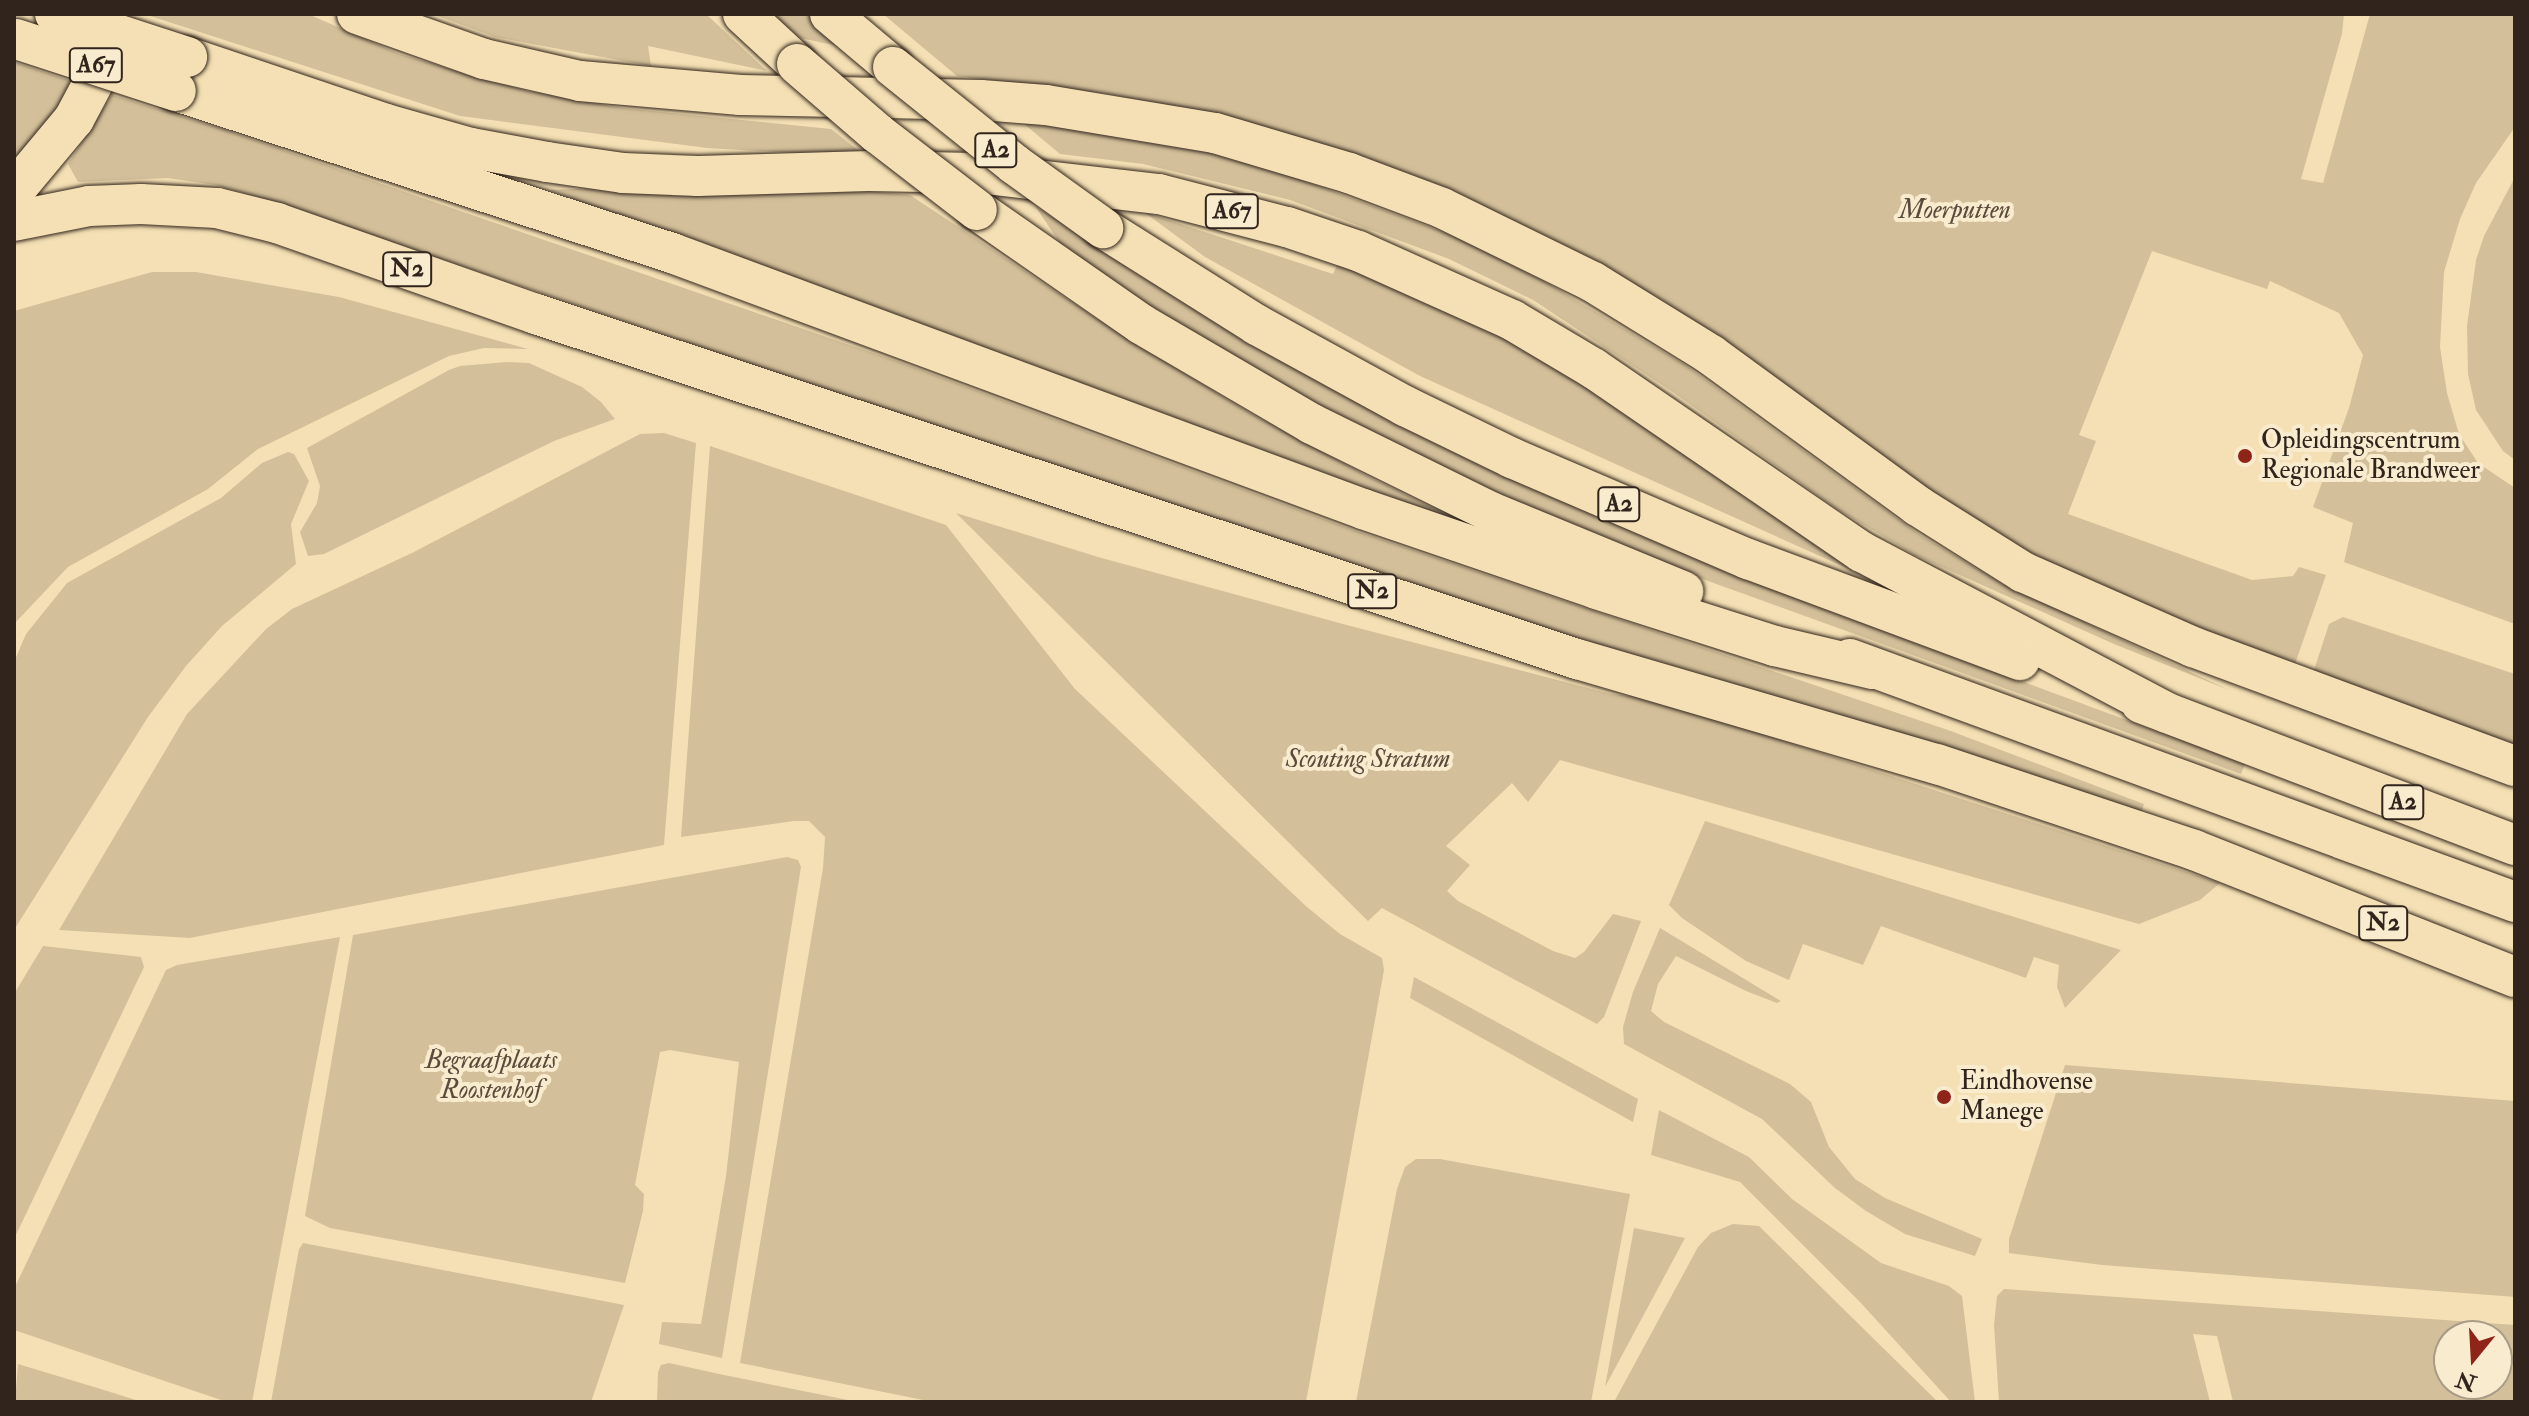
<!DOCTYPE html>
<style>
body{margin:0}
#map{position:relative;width:2529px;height:1416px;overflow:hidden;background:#f4e0b4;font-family:"IM FELL Double Pica",serif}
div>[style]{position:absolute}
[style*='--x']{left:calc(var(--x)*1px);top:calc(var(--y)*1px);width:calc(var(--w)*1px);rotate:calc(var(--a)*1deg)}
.green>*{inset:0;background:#d3c09a}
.roads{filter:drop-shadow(0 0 2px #31241c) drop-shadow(0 0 2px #31241c)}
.highway>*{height:40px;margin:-20px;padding:0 20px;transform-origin:20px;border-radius:20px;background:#f4e0b4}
.bridges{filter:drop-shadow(0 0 2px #31241c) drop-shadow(0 0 2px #31241c)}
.highway-bridge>*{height:40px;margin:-20px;padding:0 20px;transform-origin:20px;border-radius:20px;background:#f4e0b4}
.dots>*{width:22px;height:22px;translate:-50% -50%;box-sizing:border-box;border:4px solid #f8ebce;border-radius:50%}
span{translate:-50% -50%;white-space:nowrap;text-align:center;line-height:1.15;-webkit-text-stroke:8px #f8ebce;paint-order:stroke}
.shield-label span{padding:2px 6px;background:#f8ebce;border:2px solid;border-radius:6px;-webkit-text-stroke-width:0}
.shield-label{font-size:24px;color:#31241c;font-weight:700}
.park-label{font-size:26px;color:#5a4b3c;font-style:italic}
.poi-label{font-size:26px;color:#31241c}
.left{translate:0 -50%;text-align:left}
.frame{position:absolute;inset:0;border:16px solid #31241c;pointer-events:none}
.north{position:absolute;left:2433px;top:1320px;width:80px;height:80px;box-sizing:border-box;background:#f8ebce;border:2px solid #a89b87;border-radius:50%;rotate:198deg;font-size:22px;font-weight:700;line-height:32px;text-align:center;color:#31241c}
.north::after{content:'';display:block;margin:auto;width:28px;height:36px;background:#8f2418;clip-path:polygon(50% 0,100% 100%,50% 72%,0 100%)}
</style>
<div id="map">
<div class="green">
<div style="clip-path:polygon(144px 14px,308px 14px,399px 54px,527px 91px,622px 108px,831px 129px,867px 157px,707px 148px,460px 116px)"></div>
<div style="clip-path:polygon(432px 14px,706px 14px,767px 71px,648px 46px,651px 66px,495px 37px)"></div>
<div style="clip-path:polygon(771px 14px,809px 14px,843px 47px,795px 37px)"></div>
<div style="clip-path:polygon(883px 14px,2344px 14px,2342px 34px,2301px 179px,2323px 183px,2370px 14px,2515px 14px,2515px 127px,2476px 183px,2460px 219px,2444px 272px,2440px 347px,2447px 393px,2459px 434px,2478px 463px,2515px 488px,2515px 624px,2344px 562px,2353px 523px,2313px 507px,2349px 408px,2363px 355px,2339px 313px,2270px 281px,2267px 289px,2152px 251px,2079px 435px,2096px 441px,2068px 514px,2252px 580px,2293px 576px,2299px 567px,2326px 575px,2295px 664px,2200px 631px,2067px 572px,2000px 538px,1593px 262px,1466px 197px,1401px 179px,1302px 138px,1221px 115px,1108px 94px,957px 76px)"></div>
<div style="clip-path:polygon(14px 62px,71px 81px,54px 114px,14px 162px)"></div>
<div style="clip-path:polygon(112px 95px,225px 130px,902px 363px,1353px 530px,1948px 730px,2144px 804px,2139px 820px,884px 413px,713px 351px,255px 196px,215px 185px,168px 178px,78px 182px,68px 164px)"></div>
<div style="clip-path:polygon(1023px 123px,1142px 138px,1213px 153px,1294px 177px,1457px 237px,1542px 280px,1685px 365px,1920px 535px,2003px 584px,2229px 690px,2114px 644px,1915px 555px,1837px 509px,1674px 393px,1533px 300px,1449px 259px,1290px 200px,1143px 164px,1060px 154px)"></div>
<div style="clip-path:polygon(2515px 177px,2515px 460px,2503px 451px,2476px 410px,2468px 374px,2467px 326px,2476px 260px,2484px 236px)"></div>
<div style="clip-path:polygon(651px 186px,792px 194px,866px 191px,910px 195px,1129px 340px,1250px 413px,1371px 478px,1503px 542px,549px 190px)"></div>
<div style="clip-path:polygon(1035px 206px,1172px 291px,1978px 665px,2245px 764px,2241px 774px,1614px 547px,1385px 446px,1074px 264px)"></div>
<div style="clip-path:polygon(1144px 212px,1333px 274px,1339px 261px,1506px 330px,1902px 593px,1420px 376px,1205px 257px)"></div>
<div style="clip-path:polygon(152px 272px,196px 272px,339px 297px,528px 349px,484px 348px,449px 356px,258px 449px,208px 489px,68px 567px,14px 624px,14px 311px)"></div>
<div style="clip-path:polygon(507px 362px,529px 363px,582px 387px,601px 402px,615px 419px,554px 441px,324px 554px,308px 556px,300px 532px,317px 503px,320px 486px,307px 448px,449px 370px,460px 366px)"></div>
<div style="clip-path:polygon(664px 433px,696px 443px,664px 845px,190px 938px,59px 930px,187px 714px,266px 629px,292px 609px,412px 553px,640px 434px)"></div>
<div style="clip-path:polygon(710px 446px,946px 525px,1075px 689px,1307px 907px,1340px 934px,1382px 958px,1384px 970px,1306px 1402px,933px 1402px,740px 1363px,823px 868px,825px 837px,809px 821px,794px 821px,681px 837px)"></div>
<div style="clip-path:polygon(288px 452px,294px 454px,309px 481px,291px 524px,296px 564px,222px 626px,186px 666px,148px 717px,14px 930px,14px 662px,26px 634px,67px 583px,221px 498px,262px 463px)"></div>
<div style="clip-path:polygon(956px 513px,1098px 557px,1343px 624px,1611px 694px,1655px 699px,2220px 883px,2200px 900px,2139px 924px,1560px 760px,1528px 802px,1512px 783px,1446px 846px,1470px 865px,1447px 891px,1458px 901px,1553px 951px,1575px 958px,1584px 952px,1613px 914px,1641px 921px,1604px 1017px,1597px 1024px,1382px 908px,1368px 921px)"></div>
<div style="clip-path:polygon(2343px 617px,2515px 674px,2515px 747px,2367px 694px,2314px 670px,2329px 624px)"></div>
<div style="clip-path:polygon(1705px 821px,2121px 950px,2065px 1008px,2057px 987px,2059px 965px,2034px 957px,2026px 978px,1881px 926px,1863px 965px,1803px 944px,1789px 980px,1746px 961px,1682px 918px,1669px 905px)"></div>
<div style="clip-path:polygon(787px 857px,798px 860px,801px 867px,722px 1358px,659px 1344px,662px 1322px,701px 1324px,726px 1176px,739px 1062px,670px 1050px,660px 1052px,635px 1185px,644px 1194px,643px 1211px,625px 1283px,330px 1228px,305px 1216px,353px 935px)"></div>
<div style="clip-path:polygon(1660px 928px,1781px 1001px,1777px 1003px,1746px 991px,1676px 956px,1658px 984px,1651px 1011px,1664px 1022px,1790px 1084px,1811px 1102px,1829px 1147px,1855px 1179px,1885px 1198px,1982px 1239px,1975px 1256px,1905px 1234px,1866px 1211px,1835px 1188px,1762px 1119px,1624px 1044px,1623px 1027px,1633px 992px)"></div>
<div style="clip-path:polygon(340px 937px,252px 1402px,227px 1402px,14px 1330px,14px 1289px,166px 970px,177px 965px)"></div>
<div style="clip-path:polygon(43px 946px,141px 957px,144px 967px,14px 1239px,14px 994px)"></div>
<div style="clip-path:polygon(1414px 977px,1638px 1099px,1633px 1122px,1410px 998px)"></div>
<div style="clip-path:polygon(2065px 1065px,2515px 1101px,2515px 1297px,2102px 1265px,2009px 1253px,2009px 1239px)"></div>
<div style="clip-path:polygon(1659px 1110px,1749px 1157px,1792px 1199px,1881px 1263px,1949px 1286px,1962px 1296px,1975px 1402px,1951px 1402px,1860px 1302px,1740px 1182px,1651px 1155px)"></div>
<div style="clip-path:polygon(1416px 1159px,1440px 1159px,1630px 1194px,1591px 1402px,1356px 1402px,1397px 1189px,1405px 1167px)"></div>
<div style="clip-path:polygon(1733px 1224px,1759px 1226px,1938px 1402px,1614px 1402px,1698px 1247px,1711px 1233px)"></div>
<div style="clip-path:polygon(1634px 1228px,1685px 1238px,1605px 1387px)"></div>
<div style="clip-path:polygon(303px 1243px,624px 1305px,591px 1402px,271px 1402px,299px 1249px)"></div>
<div style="clip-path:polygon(evenodd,2004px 1289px,2515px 1325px,2515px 1402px,2233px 1402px,2217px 1336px,2193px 1334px,2210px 1402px,1999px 1402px,1994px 1325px,1997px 1296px,2004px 1289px,2449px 1336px,2497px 1336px,2497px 1384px,2449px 1384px,2449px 1336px)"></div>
<div style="clip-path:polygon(669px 1363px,724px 1375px,858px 1402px,657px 1402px,658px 1372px,661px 1365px)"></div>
<div style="clip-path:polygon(18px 1364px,104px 1390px,142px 1402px,15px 1402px)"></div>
</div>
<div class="roads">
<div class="highway">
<div style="--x:357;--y:14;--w:135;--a:19.5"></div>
<div style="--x:484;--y:59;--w:98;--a:12.9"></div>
<div style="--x:580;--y:81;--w:161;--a:5"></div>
<div style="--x:740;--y:95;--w:241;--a:1.2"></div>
<div style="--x:981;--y:100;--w:65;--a:4.4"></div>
<div style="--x:1046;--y:105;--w:171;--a:9.4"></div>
<div style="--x:1215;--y:133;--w:140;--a:16.6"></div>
<div style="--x:1349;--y:173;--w:99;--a:20.6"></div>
<div style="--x:1442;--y:208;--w:168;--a:26.1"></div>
<div style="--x:1593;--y:282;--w:139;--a:31.7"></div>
<div style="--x:1711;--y:355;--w:256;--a:36.1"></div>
<div style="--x:1918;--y:506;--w:124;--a:32.2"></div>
<div style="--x:2023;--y:572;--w:186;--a:23.8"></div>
<div style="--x:2193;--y:647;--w:343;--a:20.3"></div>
<div style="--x:743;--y:14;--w:74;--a:42.8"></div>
<div style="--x:830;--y:14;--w:82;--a:40.1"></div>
<div style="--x:187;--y:57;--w:210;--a:18.6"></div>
<div style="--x:386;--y:124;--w:88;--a:15.8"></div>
<div style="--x:471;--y:148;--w:77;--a:10.4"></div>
<div style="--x:547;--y:162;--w:77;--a:8.2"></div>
<div style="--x:623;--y:173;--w:75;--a:2.3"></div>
<div style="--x:698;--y:176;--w:171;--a:-1.7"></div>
<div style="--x:869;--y:171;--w:108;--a:1.1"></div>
<div style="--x:977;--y:173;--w:183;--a:6.6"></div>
<div style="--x:1159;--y:194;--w:132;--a:14.5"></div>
<div style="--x:1287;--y:227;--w:75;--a:18.7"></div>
<div style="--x:1358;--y:251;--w:169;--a:24.1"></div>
<div style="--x:1512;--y:320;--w:94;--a:30.7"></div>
<div style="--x:1593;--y:368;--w:326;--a:34.4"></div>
<div style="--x:1862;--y:552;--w:344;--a:27.8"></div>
<div style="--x:176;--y:91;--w:522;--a:18.09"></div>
<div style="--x:672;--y:253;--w:737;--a:20.33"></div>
<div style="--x:1363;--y:509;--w:246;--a:18.9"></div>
<div style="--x:1596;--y:589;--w:188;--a:17.7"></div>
<div style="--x:1775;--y:646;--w:100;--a:13.3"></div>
<div style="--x:14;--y:191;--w:94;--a:-50.2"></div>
<div style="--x:74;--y:119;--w:55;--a:-62"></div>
<div style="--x:100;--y:70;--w:38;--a:-72"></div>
<div style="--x:977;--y:210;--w:200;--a:34.8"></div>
<div style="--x:1141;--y:324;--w:198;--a:30.3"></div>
<div style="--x:1312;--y:424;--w:199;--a:26.2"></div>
<div style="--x:1491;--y:512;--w:208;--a:22.4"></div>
<div style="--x:14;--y:221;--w:76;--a:-11.3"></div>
<div style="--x:89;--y:206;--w:52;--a:-2.2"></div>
<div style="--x:141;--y:204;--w:76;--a:3"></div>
<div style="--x:217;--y:208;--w:62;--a:14"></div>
<div style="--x:277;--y:223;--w:275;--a:19.4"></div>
<div style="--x:536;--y:314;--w:1097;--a:18.34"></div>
<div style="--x:1577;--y:659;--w:375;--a:16.3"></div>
<div style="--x:1937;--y:764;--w:271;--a:18.5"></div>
<div style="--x:2194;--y:850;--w:345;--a:21.6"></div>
<div style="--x:1103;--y:228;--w:182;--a:32.2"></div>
<div style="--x:1257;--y:325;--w:169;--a:28.7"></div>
<div style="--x:1405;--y:406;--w:119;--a:25.9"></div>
<div style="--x:1512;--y:458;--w:257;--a:23.2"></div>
<div style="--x:1748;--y:559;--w:290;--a:20.4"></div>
<div style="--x:1850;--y:659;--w:708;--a:20.07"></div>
<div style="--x:2141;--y:703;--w:400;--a:20.8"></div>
</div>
</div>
<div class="bridges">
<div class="highway-bridge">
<div style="--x:55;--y:14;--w:139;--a:18"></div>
<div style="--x:16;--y:39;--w:168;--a:18"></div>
<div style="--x:797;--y:64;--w:106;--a:40.8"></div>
<div style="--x:877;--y:133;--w:126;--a:37.6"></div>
<div style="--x:893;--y:67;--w:155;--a:38.7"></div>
<div style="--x:1014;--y:164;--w:110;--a:35.7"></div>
</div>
</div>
<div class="dots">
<div style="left:2245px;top:456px;background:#8f2418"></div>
<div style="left:1944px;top:1097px;background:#8f2418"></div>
</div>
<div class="shield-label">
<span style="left:96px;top:65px">A67</span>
<span style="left:996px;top:150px">A2</span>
<span style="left:1232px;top:211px">A67</span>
<span style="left:407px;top:269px">N2</span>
<span style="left:1619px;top:504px">A2</span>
<span style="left:1372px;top:591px">N2</span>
<span style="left:2403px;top:802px">A2</span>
<span style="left:2383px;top:923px">N2</span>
</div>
<div class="park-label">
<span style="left:1955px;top:211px">Moerputten</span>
<span style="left:1368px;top:760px">Scouting Stratum</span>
<span style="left:491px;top:1076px">Begraafplaats<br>Roostenhof</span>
</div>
<div class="poi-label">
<span class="left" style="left:2261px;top:456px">Opleidingscentrum<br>Regionale Brandweer</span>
<span class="left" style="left:1960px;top:1097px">Eindhovense<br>Manege</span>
</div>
<div class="frame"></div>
<div class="north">N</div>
</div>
